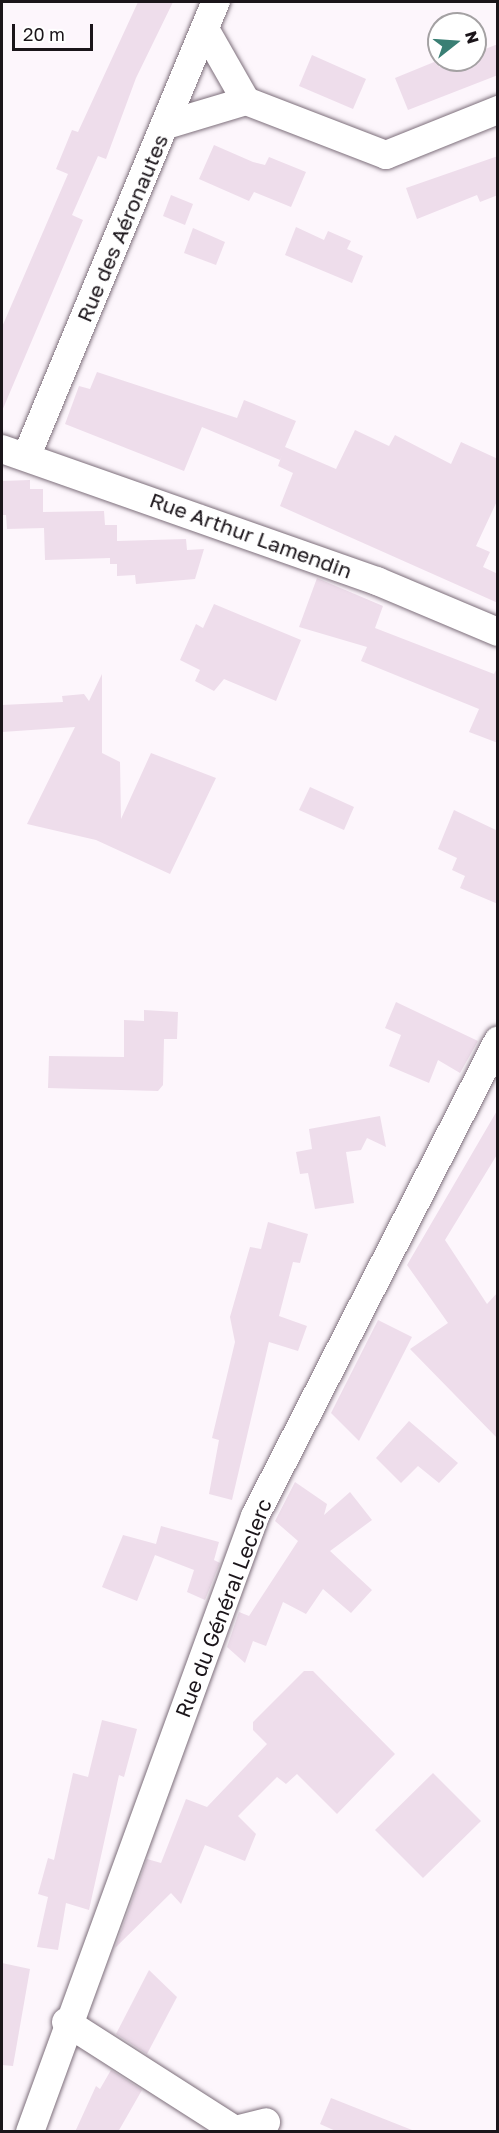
<!DOCTYPE html>
<meta charset="utf-8">
<style>
body{margin:0}
#map{position:relative;width:499px;height:2133px;overflow:hidden;background:#fdf6fc;font-family:"Golos Text",sans-serif}
div>[style]{position:absolute}
[style*='--x']{left:calc(var(--x)*1px);top:calc(var(--y)*1px);width:calc(var(--w)*1px);rotate:calc(var(--a)*1deg)}
.building>*{inset:0;background:#eeddeb}
.roads{filter:drop-shadow(0 0 2px #7d6f7b) drop-shadow(0 0 2px #7d6f7b)}
.minor>*{height:28px;margin:-14px;padding:0 14px;transform-origin:14px;border-radius:14px;background:#fff}
span{translate:-50% -50%;white-space:nowrap;text-align:center;line-height:1.15;-webkit-text-stroke:6px #fff;paint-order:stroke}
.street-label{font-size:21px;color:#1b151a}
.frame{position:absolute;inset:0;border:3px solid #1b151a;pointer-events:none}
.north{position:absolute;left:427px;top:12px;width:60px;height:60px;box-sizing:border-box;background:#fff;border:2px solid #a4a1a3;border-radius:50%;rotate:73deg;font-size:16px;font-weight:700;line-height:24px;text-align:center;color:#1b151a}
.north::after{content:'';display:block;margin:auto;width:21px;height:27px;background:#3a7f74;clip-path:polygon(50% 0,100% 100%,50% 72%,0 100%)}
.scale{position:absolute;left:12px;top:24px;width:81px;height:27px;box-sizing:border-box;border:3px solid #1b151a;border-top:0;padding-left:8px;font-size:18px;line-height:21px;white-space:nowrap;color:#1b151a;-webkit-text-stroke:4px #fff;paint-order:stroke}
</style>
<div id="map">
<div class="building">
<div style="clip-path:polygon(138px 2px,173px 2px,136px 78px,106px 159px,98px 156px,72px 215px,83px 220px,2px 411px,2px 327px,68px 174px,56px 169px,72px 130px,78px 132px)"></div>
<div style="clip-path:polygon(498px 44px,498px 75px,408px 110px,395px 78px,439px 60px,439px 67px,475px 60px,475px 53px)"></div>
<div style="clip-path:polygon(312px 55px,366px 79px,353px 109px,299px 86px)"></div>
<div style="clip-path:polygon(214px 145px,253px 162px,265px 165px,269px 157px,306px 172px,291px 207px,254px 192px,249px 201px,199px 179px)"></div>
<div style="clip-path:polygon(498px 156px,498px 195px,480px 202px,477px 195px,417px 219px,406px 188px)"></div>
<div style="clip-path:polygon(171px 195px,193px 204px,185px 225px,163px 216px)"></div>
<div style="clip-path:polygon(296px 227px,324px 240px,328px 231px,351px 241px,347px 249px,363px 256px,352px 283px,285px 255px)"></div>
<div style="clip-path:polygon(193px 228px,225px 242px,216px 265px,184px 253px)"></div>
<div style="clip-path:polygon(97px 372px,237px 418px,244px 400px,296px 421px,285px 447px,336px 469px,355px 430px,389px 446px,395px 435px,451px 464px,461px 442px,498px 459px,498px 499px,476px 546px,490px 552px,483px 567px,498px 574px,498px 603px,280px 506px,293px 473px,278px 466px,282px 455px,280px 460px,202px 427px,184px 471px,65px 424px,79px 386px,90px 389px)"></div>
<div style="clip-path:polygon(30px 480px,30px 489px,43px 489px,43px 512px,104px 511px,105px 525px,117px 525px,117px 541px,186px 539px,187px 550px,204px 549px,195px 579px,136px 584px,135px 575px,117px 576px,117px 564px,110px 564px,110px 558px,45px 560px,44px 528px,7px 529px,6px 515px,2px 515px,2px 481px)"></div>
<div style="clip-path:polygon(317px 578px,383px 606px,375px 628px,494px 674px,498px 666px,498px 743px,469px 732px,479px 709px,361px 661px,367px 647px,299px 627px)"></div>
<div style="clip-path:polygon(214px 604px,301px 640px,276px 701px,224px 679px,214px 691px,195px 681px,200px 670px,180px 660px,196px 624px,203px 628px)"></div>
<div style="clip-path:polygon(102px 674px,102px 753px,120px 762px,121px 819px,151px 753px,216px 778px,170px 874px,96px 840px,27px 824px,75px 727px,2px 732px,2px 705px,63px 702px,62px 696px,84px 694px,89px 701px)"></div>
<div style="clip-path:polygon(310px 787px,354px 807px,344px 830px,299px 810px)"></div>
<div style="clip-path:polygon(454px 810px,498px 831px,498px 904px,460px 888px,465px 876px,452px 870px,457px 858px,438px 849px)"></div>
<div style="clip-path:polygon(396px 1002px,478px 1041px,460px 1073px,438px 1060px,429px 1083px,389px 1066px,401px 1035px,385px 1028px)"></div>
<div style="clip-path:polygon(144px 1010px,178px 1012px,177px 1039px,164px 1039px,163px 1085px,158px 1091px,48px 1088px,49px 1056px,124px 1057px,124px 1020px,144px 1021px)"></div>
<div style="clip-path:polygon(498px 1109px,498px 1153px,445px 1240px,487px 1304px,498px 1292px,498px 1439px,410px 1349px,448px 1323px,407px 1265px)"></div>
<div style="clip-path:polygon(380px 1116px,386px 1147px,367px 1138px,361px 1150px,346px 1152px,354px 1203px,315px 1209px,308px 1173px,300px 1174px,296px 1152px,312px 1149px,309px 1129px)"></div>
<div style="clip-path:polygon(268px 1222px,308px 1234px,300px 1263px,293px 1262px,279px 1316px,307px 1326px,298px 1351px,269px 1342px,232px 1500px,209px 1494px,219px 1440px,212px 1438px,235px 1342px,230px 1317px,250px 1247px,261px 1249px)"></div>
<div style="clip-path:polygon(378px 1320px,412px 1337px,359px 1441px,331px 1413px)"></div>
<div style="clip-path:polygon(409px 1421px,458px 1463px,439px 1483px,418px 1466px,401px 1483px,376px 1458px)"></div>
<div style="clip-path:polygon(295px 1482px,327px 1504px,324px 1515px,350px 1492px,372px 1520px,330px 1551px,372px 1590px,351px 1613px,323px 1589px,306px 1614px,283px 1602px,266px 1646px,253px 1641px,245px 1663px,227px 1647px,239px 1612px,249px 1616px,298px 1541px,275px 1521px)"></div>
<div style="clip-path:polygon(161px 1526px,219px 1542px,214px 1560px,220px 1563px,205px 1600px,187px 1592px,194px 1570px,155px 1555px,137px 1601px,102px 1587px,123px 1535px,156px 1544px)"></div>
<div style="clip-path:polygon(304px 1671px,313px 1671px,395px 1754px,337px 1814px,297px 1774px,286px 1784px,277px 1777px,238px 1816px,256px 1834px,245px 1861px,205px 1845px,181px 1904px,171px 1893px,115px 1948px,147px 1859px,161px 1863px,186px 1799px,207px 1807px,267px 1744px,253px 1730px,253px 1722px)"></div>
<div style="clip-path:polygon(102px 1720px,137px 1729px,124px 1777px,119px 1775px,89px 1910px,66px 1903px,58px 1950px,37px 1947px,48px 1897px,38px 1894px,48px 1858px,54px 1860px,73px 1773px,88px 1777px)"></div>
<div style="clip-path:polygon(433px 1773px,481px 1821px,423px 1878px,375px 1830px)"></div>
<div style="clip-path:polygon(2px 1963px,30px 1969px,13px 2066px,2px 2065px)"></div>
<div style="clip-path:polygon(149px 1970px,177px 1997px,147px 2054px,116px 2034px)"></div>
<div style="clip-path:polygon(111px 2070px,142px 2090px,118px 2132px,75px 2132px,96px 2086px,100px 2089px)"></div>
<div style="clip-path:polygon(331px 2098px,412px 2130px,412px 2132px,338px 2132px,320px 2124px)"></div>
</div>
<div class="roads">
<div class="minor">
<div style="--x:246;--y:101;--w:150;--a:21.1"></div>
<div style="--x:386;--y:155;--w:121;--a:-21.9"></div>
<div style="--x:166;--y:125;--w:84;--a:-16.7"></div>
<div style="--x:246;--y:101;--w:81;--a:-119.7"></div>
<div style="--x:2;--y:449;--w:398;--a:19.4"></div>
<div style="--x:377;--y:581;--w:131;--a:22.9"></div>
<div style="--x:27;--y:455;--w:491;--a:-67.4"></div>
<div style="--x:66;--y:2022;--w:201;--a:32.6"></div>
<div style="--x:235;--y:2130;--w:32;--a:-14"></div>
<div style="--x:30;--y:2132;--w:656;--a:-69.93"></div>
<div style="--x:255;--y:1516;--w:534;--a:-62.91"></div>
</div>
</div>
<div class="street-label">
<span style="left:122px;top:228px;rotate:-67deg">Rue des Aéronautes</span>
<span style="left:251px;top:535px;rotate:20deg">Rue Arthur Lamendin</span>
<span style="left:223px;top:1608px;rotate:-69deg">Rue du Général Leclerc</span>
</div>
<div class="frame"></div>
<div class="north">N</div>
<div class="scale">20 m</div>
</div>
